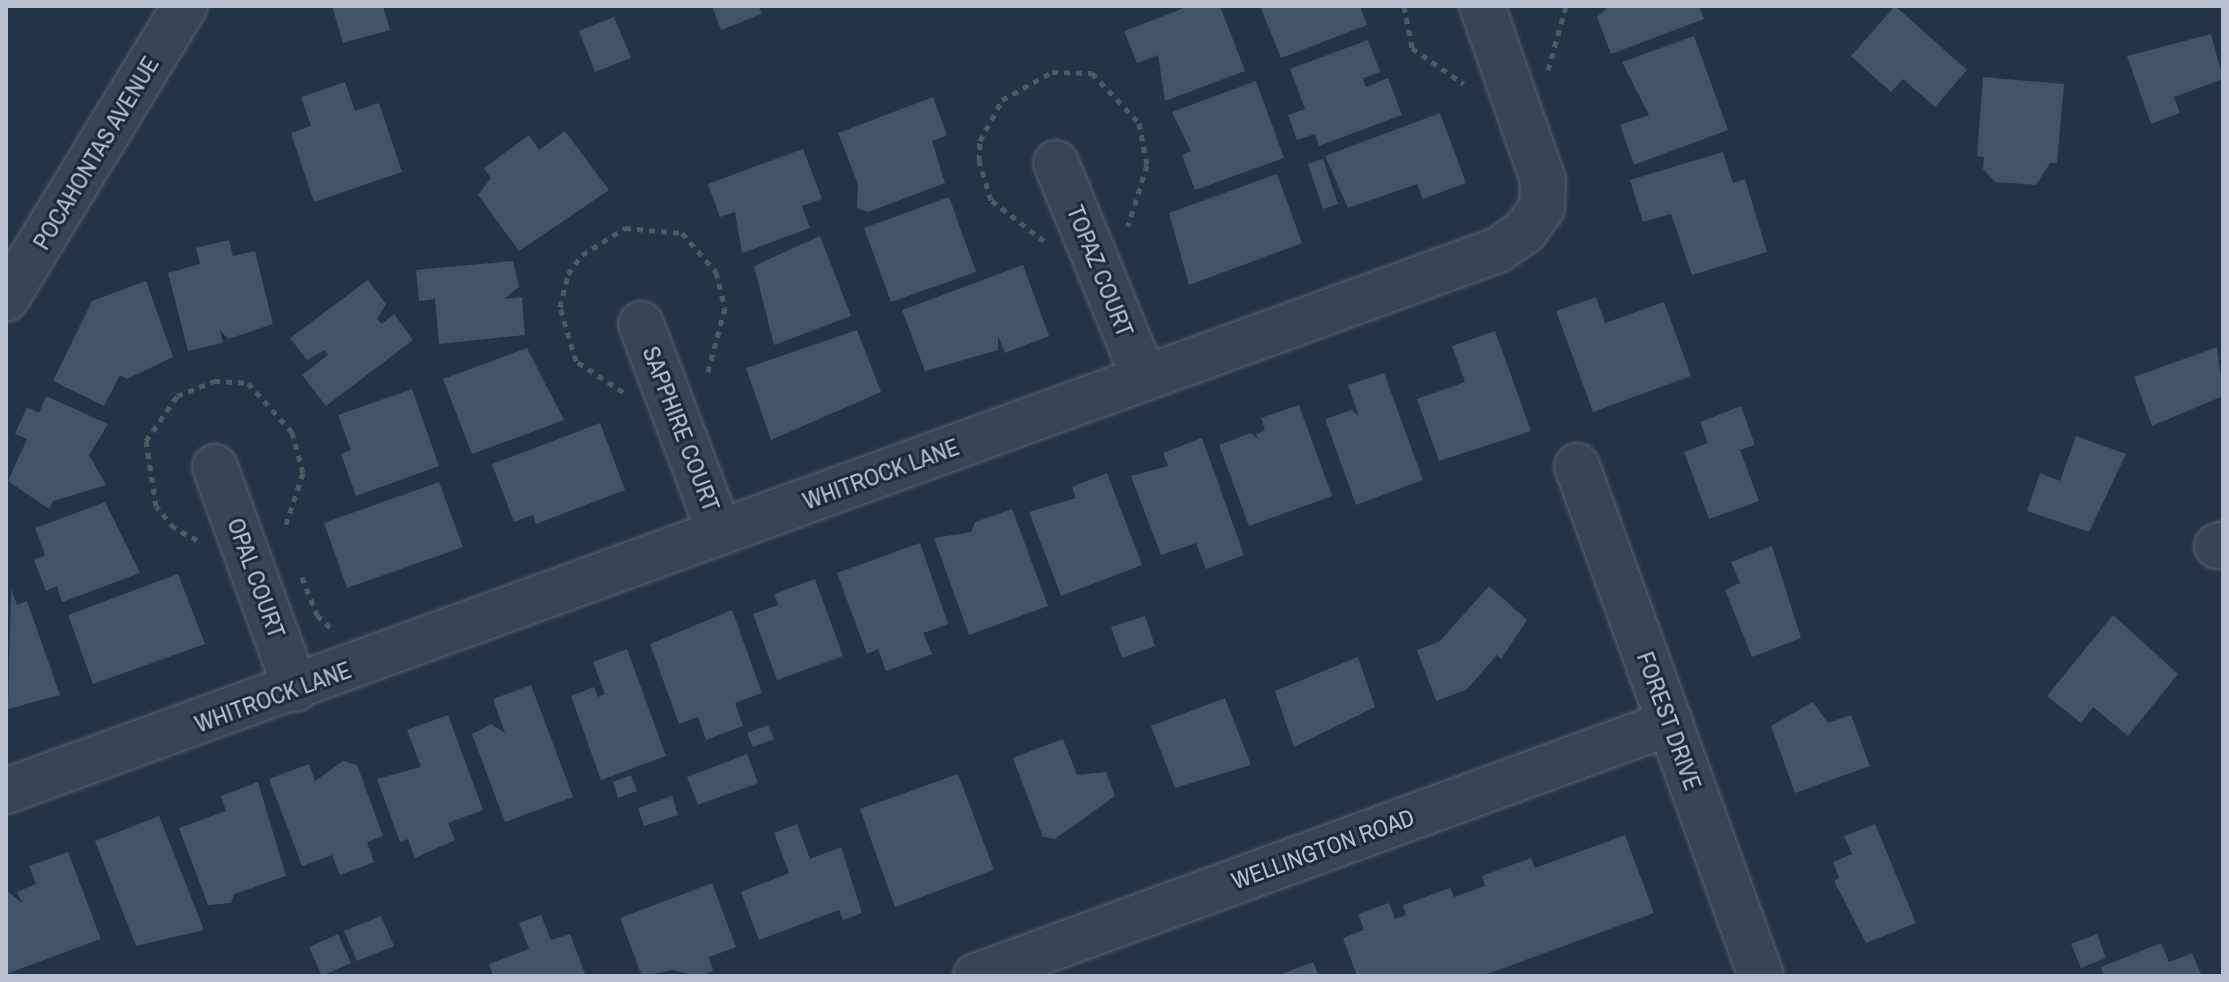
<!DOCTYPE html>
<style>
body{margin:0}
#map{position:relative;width:2229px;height:982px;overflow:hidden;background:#243345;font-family:"Archivo Narrow",sans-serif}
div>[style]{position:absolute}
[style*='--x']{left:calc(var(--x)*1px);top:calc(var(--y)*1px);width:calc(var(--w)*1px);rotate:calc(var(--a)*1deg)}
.building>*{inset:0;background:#425367}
.path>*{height:5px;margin-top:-2.5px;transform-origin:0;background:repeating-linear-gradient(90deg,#446062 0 6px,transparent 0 12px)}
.roads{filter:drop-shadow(0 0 2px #576372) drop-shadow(0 0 2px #576372)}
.minor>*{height:44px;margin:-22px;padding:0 22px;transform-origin:22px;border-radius:22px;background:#394554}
span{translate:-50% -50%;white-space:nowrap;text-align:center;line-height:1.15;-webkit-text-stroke:6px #1d2a3a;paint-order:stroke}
.street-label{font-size:24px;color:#b6c0ce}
.frame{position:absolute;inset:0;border:8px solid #b6c0ce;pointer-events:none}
</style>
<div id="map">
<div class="building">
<div style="clip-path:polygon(332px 6px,383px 6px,390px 30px,343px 43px)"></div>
<div style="clip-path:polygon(712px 6px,759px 6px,762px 14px,721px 30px)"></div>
<div style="clip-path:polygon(1189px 6px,1220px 6px,1245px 71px,1165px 101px,1158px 55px,1137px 63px,1124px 31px)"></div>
<div style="clip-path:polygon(1260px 6px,1360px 6px,1367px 25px,1281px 58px)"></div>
<div style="clip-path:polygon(1610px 6px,1699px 6px,1704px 19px,1611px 54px,1597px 17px)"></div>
<div style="clip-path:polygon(1895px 6px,1967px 70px,1935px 107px,1903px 79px,1891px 92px,1851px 56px)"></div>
<div style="clip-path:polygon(614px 17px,631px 58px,595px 72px,579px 31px)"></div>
<div style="clip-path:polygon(2211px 34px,2223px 79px,2174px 97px,2180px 113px,2151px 124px,2127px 56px)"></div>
<div style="clip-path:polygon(1694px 36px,1728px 130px,1634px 165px,1620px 125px,1649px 115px,1622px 62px)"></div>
<div style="clip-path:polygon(1368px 40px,1380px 72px,1363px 78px,1366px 87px,1388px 78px,1402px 115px,1319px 146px,1315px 134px,1297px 140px,1288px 115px,1305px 109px,1290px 69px)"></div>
<div style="clip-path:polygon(1983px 77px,2064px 84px,2057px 163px,2050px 163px,2036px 185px,1995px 182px,1983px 169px,1984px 157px,1977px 156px)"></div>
<div style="clip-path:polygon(1256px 81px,1284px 158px,1195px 190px,1182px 155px,1191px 151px,1172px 112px)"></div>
<div style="clip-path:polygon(345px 82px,355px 111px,379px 103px,402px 172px,314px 202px,291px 133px,311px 126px,301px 97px)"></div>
<div style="clip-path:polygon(933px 97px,947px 135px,932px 141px,945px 183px,868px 212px,857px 208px,858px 184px,838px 133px)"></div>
<div style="clip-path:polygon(1440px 113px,1466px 183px,1423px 199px,1417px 184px,1348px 208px,1325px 156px)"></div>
<div style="clip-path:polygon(565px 131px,609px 190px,519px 251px,478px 195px,491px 178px,484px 168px,529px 135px,539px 150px)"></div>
<div style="clip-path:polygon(803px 149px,822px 199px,802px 206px,810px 228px,742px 253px,735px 212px,720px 217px,708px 184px)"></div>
<div style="clip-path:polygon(1723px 152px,1733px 183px,1745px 179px,1767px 252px,1692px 275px,1671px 214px,1643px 222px,1630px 180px)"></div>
<div style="clip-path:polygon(1323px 159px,1338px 204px,1323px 209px,1308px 164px)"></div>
<div style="clip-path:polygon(1277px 174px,1302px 243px,1189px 285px,1169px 213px)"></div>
<div style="clip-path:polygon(949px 197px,976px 272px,891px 302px,864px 228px)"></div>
<div style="clip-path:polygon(820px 236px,851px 316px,774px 345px,754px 266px)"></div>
<div style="clip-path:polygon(229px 240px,233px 256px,255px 251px,273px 324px,228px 339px,220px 330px,223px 343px,188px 351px,168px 273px,200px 264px,196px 248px)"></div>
<div style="clip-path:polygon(513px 261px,519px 287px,504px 299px,522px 297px,525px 335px,439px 344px,435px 299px,419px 301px,416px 270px)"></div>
<div style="clip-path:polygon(1023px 265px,1049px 336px,1005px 353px,998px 336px,998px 350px,925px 371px,902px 310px)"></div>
<div style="clip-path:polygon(368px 280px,386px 304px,377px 319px,382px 324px,394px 314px,413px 340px,326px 406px,302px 375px,328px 355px,325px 350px,307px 360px,290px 338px)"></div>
<div style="clip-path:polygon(146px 281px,173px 357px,127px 379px,120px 375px,104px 406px,53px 381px,92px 301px)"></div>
<div style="clip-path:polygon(1596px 297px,1605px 323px,1664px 302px,1691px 376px,1593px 412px,1556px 311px)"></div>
<div style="clip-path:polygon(857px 330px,881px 392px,771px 440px,746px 368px)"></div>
<div style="clip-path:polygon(1495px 331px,1531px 431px,1439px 461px,1417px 399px,1465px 382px,1452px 346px)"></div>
<div style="clip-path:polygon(2217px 347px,2223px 396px,2152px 426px,2134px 377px)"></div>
<div style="clip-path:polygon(527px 348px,564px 420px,472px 454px,443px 379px)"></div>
<div style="clip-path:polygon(1384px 373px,1423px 480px,1356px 505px,1325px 419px,1352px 410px,1359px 417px,1348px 385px)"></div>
<div style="clip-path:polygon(412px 389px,439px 466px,356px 496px,341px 454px,351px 450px,338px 415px)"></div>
<div style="clip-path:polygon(46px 396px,108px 424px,89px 455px,106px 485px,53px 501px,49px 509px,8px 481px,27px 439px,15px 434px,27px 407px,39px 413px)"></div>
<div style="clip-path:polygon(1299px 405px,1332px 496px,1249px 526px,1219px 445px,1251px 433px,1259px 440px,1256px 434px,1265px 430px,1261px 418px)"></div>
<div style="clip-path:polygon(1741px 406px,1755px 445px,1740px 450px,1759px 501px,1709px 519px,1684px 452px,1708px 443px,1700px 422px)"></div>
<div style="clip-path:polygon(600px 423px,625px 490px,536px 524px,533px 515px,514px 522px,492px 464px)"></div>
<div style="clip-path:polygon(2076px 436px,2126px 454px,2089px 532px,2027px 511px,2040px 473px,2060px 481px)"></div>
<div style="clip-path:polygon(1202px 438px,1244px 555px,1206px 569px,1196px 543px,1161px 555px,1131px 476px,1168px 466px,1163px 453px)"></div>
<div style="clip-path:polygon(1107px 473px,1142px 565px,1061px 596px,1029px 512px,1076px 498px,1072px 487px)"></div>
<div style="clip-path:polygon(439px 482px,463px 547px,347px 588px,324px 523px)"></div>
<div style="clip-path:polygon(105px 502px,140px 573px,62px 602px,57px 586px,46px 591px,34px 560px,45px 555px,35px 528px)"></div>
<div style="clip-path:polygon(1012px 509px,1048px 606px,969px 635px,934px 538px,971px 532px,975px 522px)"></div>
<div style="clip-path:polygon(920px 543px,948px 624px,923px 633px,932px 654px,886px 671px,878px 649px,867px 654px,837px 573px)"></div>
<div style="clip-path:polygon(1772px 546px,1801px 638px,1752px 657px,1725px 590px,1740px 583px,1731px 562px)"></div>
<div style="clip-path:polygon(178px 574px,205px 644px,93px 684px,68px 615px)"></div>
<div style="clip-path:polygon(815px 579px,843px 656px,777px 680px,753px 614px,778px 605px,774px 594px)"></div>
<div style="clip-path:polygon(1489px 586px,1527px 620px,1501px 659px,1497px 655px,1466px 690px,1436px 701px,1417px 650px,1440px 641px)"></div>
<div style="clip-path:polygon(11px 589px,17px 605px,27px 601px,60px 695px,8px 709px)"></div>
<div style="clip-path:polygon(732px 610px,762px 693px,735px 703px,743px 726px,706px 740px,698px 717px,679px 724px,650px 644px)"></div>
<div style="clip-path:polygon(2113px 615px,2178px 674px,2128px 736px,2093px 707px,2081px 723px,2047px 696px)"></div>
<div style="clip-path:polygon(1145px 616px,1155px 646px,1122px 658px,1111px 627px)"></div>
<div style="clip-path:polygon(627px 649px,666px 756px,601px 780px,571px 696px,594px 687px,598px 697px,605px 694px,593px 662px)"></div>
<div style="clip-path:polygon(1358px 657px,1375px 707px,1294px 747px,1275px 691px)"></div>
<div style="clip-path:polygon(531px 685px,573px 797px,505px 822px,472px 734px,491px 724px,505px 733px,493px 699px)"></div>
<div style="clip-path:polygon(1225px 698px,1251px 765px,1175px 788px,1151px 726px)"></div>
<div style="clip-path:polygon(1813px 702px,1828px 723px,1851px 715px,1870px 766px,1795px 793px,1771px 726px)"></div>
<div style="clip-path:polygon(448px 715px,483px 810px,448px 823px,455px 840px,415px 858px,408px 839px,400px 842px,377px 779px,421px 767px,407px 730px)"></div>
<div style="clip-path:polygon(768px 725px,774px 739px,753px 747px,747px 733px)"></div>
<div style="clip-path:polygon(1063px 739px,1077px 775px,1106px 772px,1115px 796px,1055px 839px,1043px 837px,1013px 758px)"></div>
<div style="clip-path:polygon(747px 754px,758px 783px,698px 805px,687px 777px)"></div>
<div style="clip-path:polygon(343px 761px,357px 765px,383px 836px,367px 842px,374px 862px,340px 875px,332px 855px,302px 866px,269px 779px,309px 764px,315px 781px)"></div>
<div style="clip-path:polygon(958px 774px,994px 870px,895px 907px,860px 809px)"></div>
<div style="clip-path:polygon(631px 775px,637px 791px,618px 798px,613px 782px)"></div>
<div style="clip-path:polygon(258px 782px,286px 876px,234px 894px,231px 903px,208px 905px,179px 828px,226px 811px,221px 796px)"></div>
<div style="clip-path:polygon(672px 796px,678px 815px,644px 826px,638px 808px)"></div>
<div style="clip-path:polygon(159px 816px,204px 930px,136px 946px,95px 841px)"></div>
<div style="clip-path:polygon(797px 824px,810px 859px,841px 847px,862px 913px,843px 920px,839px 910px,759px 940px,741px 892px,789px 873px,774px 833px)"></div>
<div style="clip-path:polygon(1875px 824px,1916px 923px,1866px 943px,1834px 881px,1839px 878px,1833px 862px,1852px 854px,1844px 836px)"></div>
<div style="clip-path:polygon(1625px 835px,1654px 913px,1482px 976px,1357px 976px,1343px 938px,1364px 930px,1358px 914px,1389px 903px,1395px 919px,1406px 915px,1403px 905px,1450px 888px,1454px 897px,1485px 886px,1482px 876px,1531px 858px,1535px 868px)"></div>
<div style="clip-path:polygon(68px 852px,101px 939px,6px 974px,6px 890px,22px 903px,17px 892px,36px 884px,29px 866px)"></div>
<div style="clip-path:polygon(712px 883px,736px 947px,709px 957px,713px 971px,698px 976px,673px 970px,642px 976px,620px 918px)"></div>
<div style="clip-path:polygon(541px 915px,551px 940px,570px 934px,586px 976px,493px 976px,489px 964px,529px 949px,519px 923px)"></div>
<div style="clip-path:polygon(381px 916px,394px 946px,357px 961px,344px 931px)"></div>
<div style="clip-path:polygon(338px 934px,351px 963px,322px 976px,309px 947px)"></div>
<div style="clip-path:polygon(2097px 934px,2106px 958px,2081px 968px,2071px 944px)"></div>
<div style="clip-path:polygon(2161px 943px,2169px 962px,2192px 953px,2202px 976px,2104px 976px,2101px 967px)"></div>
<div style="clip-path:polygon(1313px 962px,1319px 976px,1277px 976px)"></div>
</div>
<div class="path">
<div style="--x:1404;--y:6;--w:43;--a:79.2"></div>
<div style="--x:1412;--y:48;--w:63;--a:34.7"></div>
<div style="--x:1548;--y:70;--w:66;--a:-74.3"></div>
<div style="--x:1044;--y:241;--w:67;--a:-142.3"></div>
<div style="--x:991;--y:200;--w:41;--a:-107.1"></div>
<div style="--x:979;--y:161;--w:20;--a:-87"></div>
<div style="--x:980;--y:141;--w:47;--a:-61.8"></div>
<div style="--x:1002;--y:100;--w:57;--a:-29.2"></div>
<div style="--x:1052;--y:72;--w:40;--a:1.4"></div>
<div style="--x:1092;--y:73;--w:69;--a:46.8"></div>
<div style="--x:1139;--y:123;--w:43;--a:79.2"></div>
<div style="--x:1147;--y:165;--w:64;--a:107.3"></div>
<div style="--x:623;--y:392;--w:56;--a:-146.6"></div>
<div style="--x:576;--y:361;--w:56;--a:-106.5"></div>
<div style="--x:560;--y:307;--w:34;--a:-76"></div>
<div style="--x:568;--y:274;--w:24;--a:-54"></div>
<div style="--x:582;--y:255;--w:51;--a:-32.1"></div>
<div style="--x:625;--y:228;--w:57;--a:5"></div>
<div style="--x:682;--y:233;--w:52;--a:48.9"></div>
<div style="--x:716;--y:272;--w:37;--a:76"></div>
<div style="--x:725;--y:308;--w:69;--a:105"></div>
<div style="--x:197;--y:540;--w:26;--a:-152"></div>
<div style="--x:174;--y:528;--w:28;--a:-129"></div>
<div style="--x:156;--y:506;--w:66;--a:-98.7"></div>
<div style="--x:146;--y:441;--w:55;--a:-55.4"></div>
<div style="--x:177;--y:396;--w:40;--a:-22"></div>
<div style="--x:214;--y:381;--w:34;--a:3"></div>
<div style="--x:248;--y:383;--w:66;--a:48.1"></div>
<div style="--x:292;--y:432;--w:42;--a:75"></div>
<div style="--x:303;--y:473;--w:60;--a:108.4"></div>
<div style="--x:302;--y:577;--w:41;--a:68.5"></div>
<div style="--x:317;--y:615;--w:21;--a:43"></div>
</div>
<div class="roads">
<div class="minor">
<div style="--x:1056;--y:163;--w:232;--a:67.7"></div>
<div style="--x:6;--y:299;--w:343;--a:-58.6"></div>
<div style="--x:641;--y:324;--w:223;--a:69.3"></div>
<div style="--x:1577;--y:466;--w:542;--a:70.16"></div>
<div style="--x:215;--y:467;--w:236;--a:70"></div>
<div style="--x:2217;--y:546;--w:6;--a:-18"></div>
<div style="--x:6;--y:791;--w:1587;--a:-19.93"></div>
<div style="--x:1498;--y:250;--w:33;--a:-35"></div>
<div style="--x:1525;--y:231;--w:29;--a:-54"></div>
<div style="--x:1542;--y:208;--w:28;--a:-88"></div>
<div style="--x:1543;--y:180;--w:184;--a:-109.3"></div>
<div style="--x:976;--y:976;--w:739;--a:-20.03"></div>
</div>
</div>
<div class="street-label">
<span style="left:96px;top:153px;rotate:-59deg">POCAHONTAS AVENUE</span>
<span style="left:1100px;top:271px;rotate:68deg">TOPAZ COURT</span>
<span style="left:681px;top:429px;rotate:69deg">SAPPHIRE COURT</span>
<span style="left:881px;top:474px;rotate:-20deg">WHITROCK LANE</span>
<span style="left:256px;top:578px;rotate:70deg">OPAL COURT</span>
<span style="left:273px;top:697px;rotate:-20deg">WHITROCK LANE</span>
<span style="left:1669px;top:721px;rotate:70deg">FOREST DRIVE</span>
<span style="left:1323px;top:849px;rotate:-20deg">WELLINGTON ROAD</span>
</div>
<div class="frame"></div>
</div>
